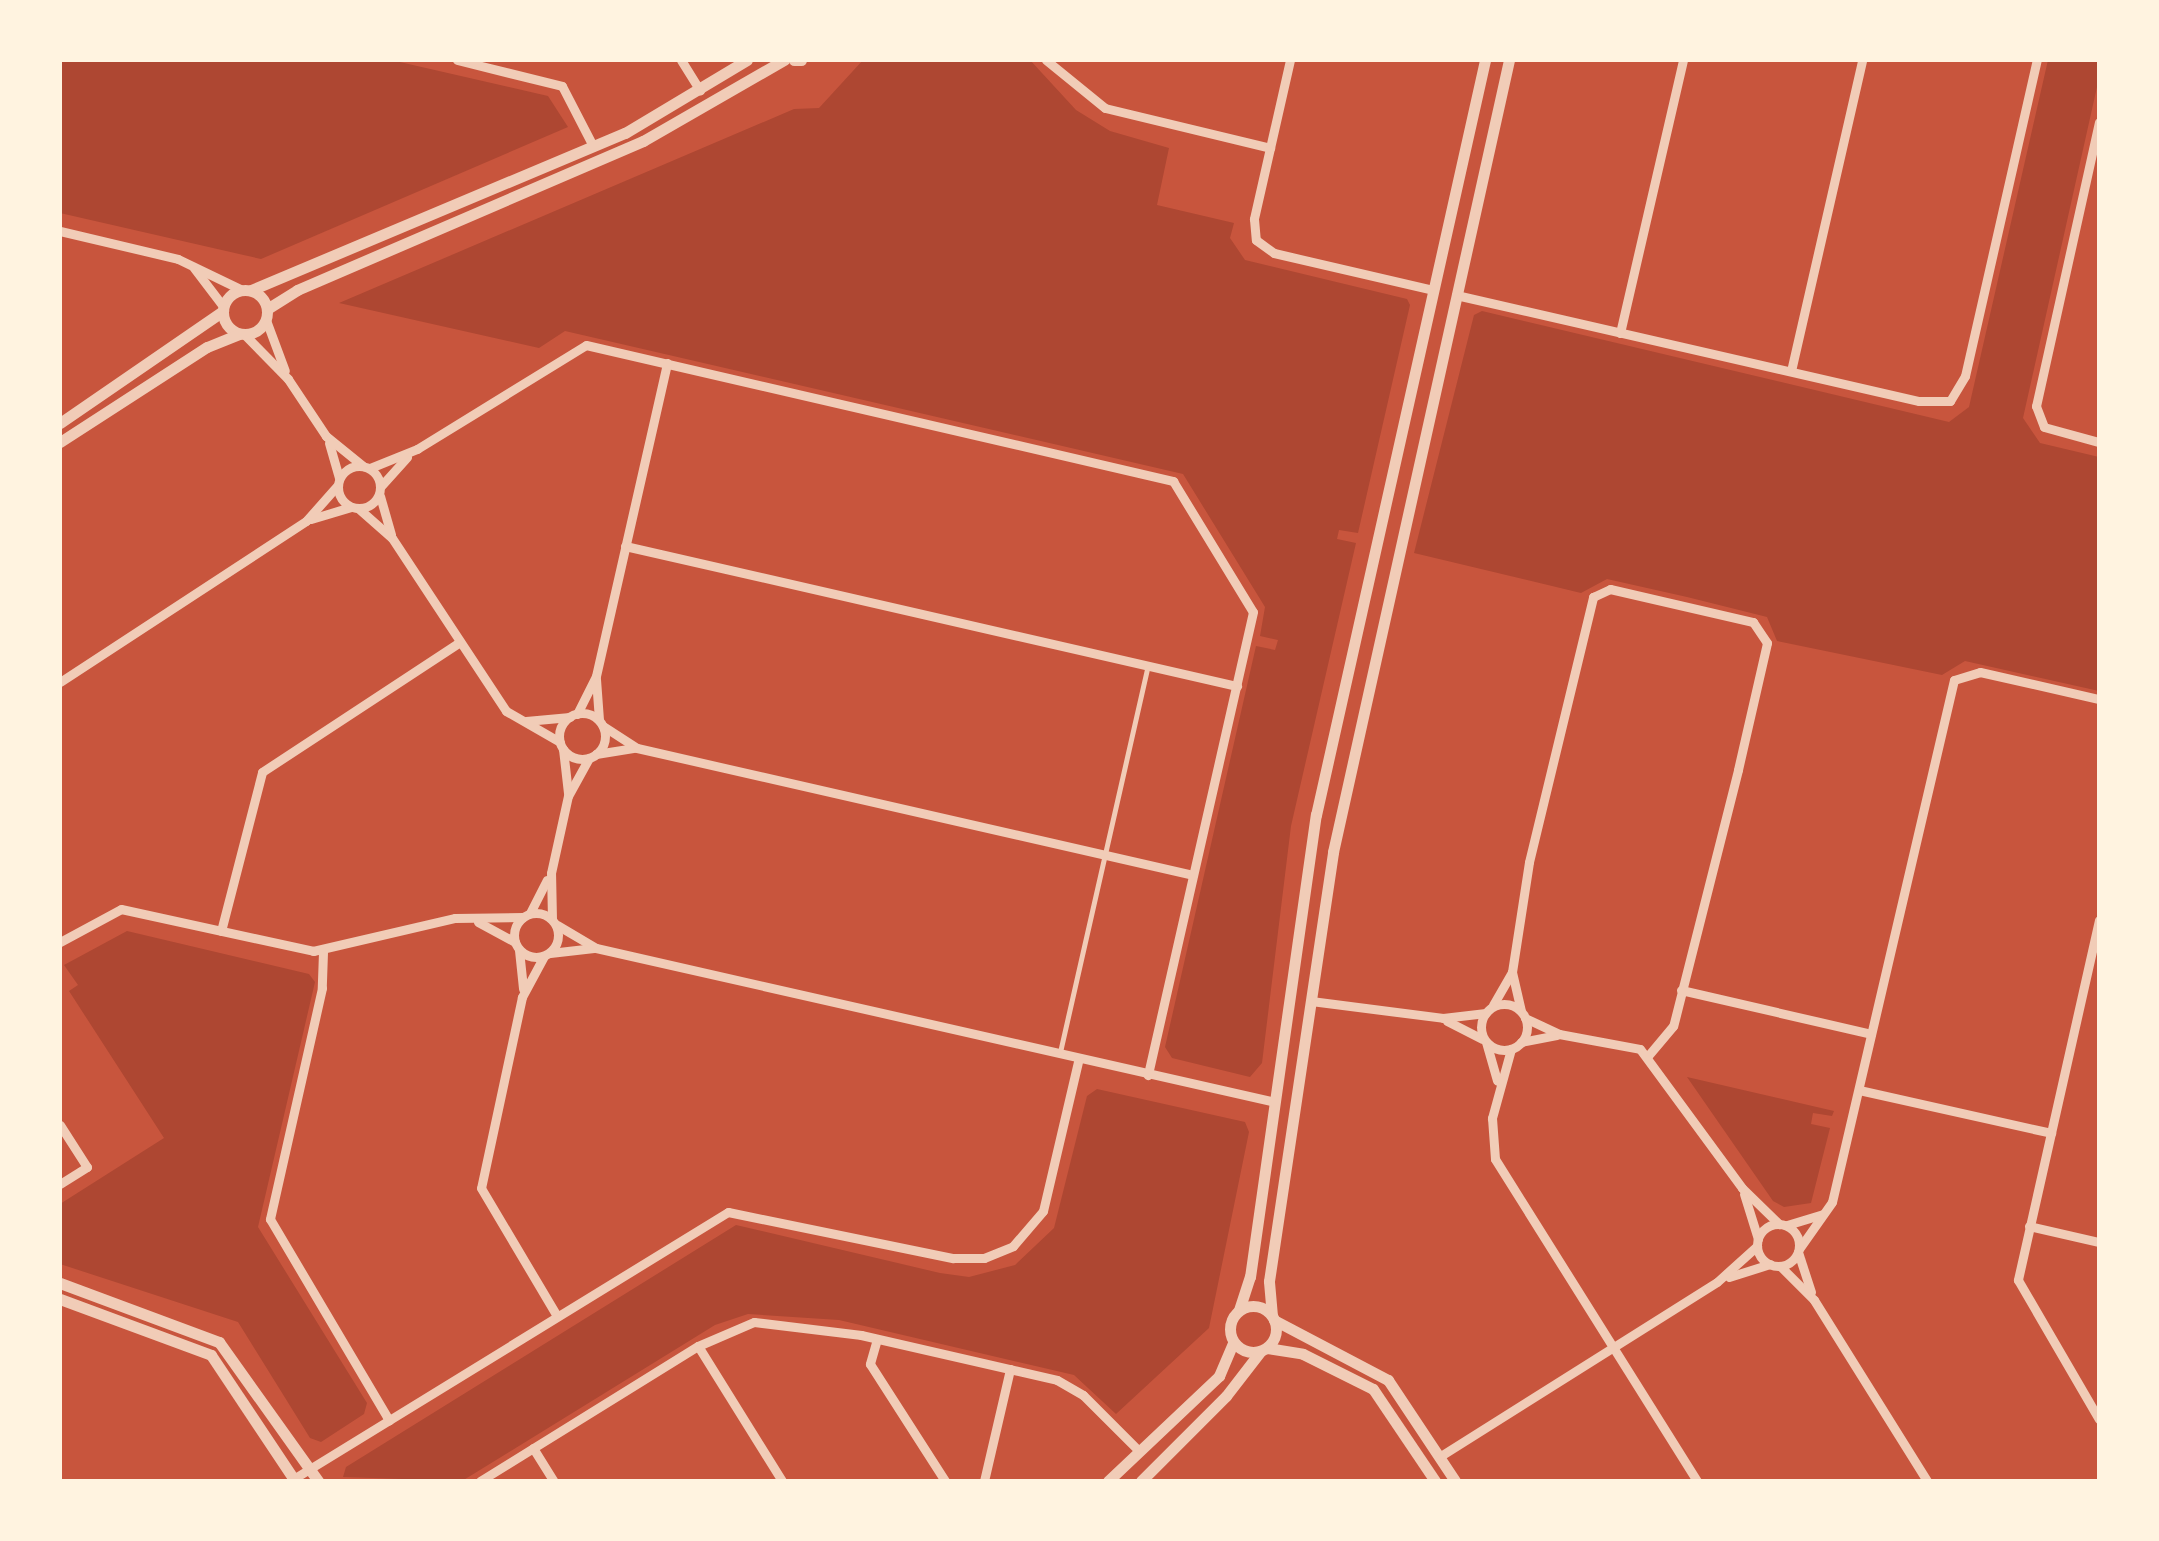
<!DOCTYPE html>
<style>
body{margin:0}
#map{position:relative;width:2159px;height:1541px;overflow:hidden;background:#c8553d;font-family:Ubuntu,sans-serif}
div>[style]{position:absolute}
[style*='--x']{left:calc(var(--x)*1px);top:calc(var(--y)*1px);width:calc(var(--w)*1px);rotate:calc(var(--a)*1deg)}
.green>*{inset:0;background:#ae4732}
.service>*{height:5px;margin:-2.5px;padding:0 2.5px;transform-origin:2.5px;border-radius:2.5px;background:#f1ccb7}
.minor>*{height:9px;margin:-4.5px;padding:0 4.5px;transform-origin:4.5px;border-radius:4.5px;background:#f1ccb7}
.minor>.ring{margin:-4.5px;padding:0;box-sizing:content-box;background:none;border:9px solid #f1ccb7;border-radius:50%}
.tertiary>*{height:11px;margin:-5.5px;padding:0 5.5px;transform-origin:5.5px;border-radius:5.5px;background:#f1ccb7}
.tertiary>.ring{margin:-5.5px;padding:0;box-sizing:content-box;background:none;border:11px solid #f1ccb7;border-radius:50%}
span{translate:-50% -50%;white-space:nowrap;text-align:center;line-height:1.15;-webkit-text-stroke:8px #fff3e0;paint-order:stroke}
.frame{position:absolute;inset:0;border:62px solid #fff3e0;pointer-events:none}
</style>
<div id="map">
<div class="green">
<div style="clip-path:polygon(60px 60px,391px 60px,548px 96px,568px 127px,261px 259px,60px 213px)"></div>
<div style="clip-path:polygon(863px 60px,1030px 60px,1076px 110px,1110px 131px,1169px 148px,1157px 205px,1234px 223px,1230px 238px,1245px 260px,1407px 299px,1410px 305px,1358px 533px,1339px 530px,1337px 539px,1356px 543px,1291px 826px,1262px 1063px,1250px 1077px,1172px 1058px,1165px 1047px,1256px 646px,1275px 650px,1278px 640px,1260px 636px,1265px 607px,1183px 474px,565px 331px,539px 348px,339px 303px,794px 109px,819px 108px)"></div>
<div style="clip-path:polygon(2048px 60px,2099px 60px,2099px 78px,2023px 418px,2040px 443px,2099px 457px,2099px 691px,1965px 661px,1942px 675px,1777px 641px,1767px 617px,1687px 597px,1607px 579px,1581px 593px,1414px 553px,1474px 315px,1482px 311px,1949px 422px,1969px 407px)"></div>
<div style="clip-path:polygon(127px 931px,309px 974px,315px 982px,258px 1227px,367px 1403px,364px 1414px,321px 1442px,310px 1438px,238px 1322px,60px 1264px,60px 1204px,164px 1138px,69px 991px,78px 985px,64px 965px)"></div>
<div style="clip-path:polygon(1687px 1077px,1834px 1111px,1832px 1116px,1813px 1113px,1811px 1124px,1830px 1128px,1811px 1203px,1784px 1207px,1773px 1201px)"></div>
<div style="clip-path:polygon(1097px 1089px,1245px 1122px,1249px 1132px,1209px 1328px,1116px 1414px,1074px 1375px,839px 1320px,748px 1314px,715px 1325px,462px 1481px,343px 1477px,346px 1467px,736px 1225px,940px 1273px,969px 1277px,1015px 1265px,1054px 1228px,1087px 1096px)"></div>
</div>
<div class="service">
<div style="--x:1060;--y:1052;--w:394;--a:-77.2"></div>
</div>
<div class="minor">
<div style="--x:457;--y:60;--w:108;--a:13.9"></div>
<div style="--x:562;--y:86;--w:68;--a:62.7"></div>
<div style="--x:681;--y:60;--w:36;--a:58"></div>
<div style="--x:1046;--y:60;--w:76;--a:39.1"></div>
<div style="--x:1105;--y:108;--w:170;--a:13.6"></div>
<div style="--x:1290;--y:60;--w:163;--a:102.8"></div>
<div style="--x:1254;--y:219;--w:21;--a:85"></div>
<div style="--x:1256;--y:240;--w:22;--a:36"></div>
<div style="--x:1274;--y:253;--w:163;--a:13.1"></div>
<div style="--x:2099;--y:122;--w:291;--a:102.5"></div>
<div style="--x:2036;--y:406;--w:22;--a:69"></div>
<div style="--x:2044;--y:427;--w:57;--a:15.3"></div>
<div style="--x:60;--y:231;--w:121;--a:13.3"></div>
<div style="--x:178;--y:259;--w:71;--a:25.8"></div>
<div style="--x:194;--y:268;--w:48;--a:52.7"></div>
<div style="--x:1456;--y:295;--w:475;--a:12.9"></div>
<div style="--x:1919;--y:401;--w:31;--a:0"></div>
<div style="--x:1950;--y:401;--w:29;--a:-59"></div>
<div style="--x:1965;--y:376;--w:324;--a:-77.2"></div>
<div style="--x:266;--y:320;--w:54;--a:69.6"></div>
<div style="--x:1620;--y:333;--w:280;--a:-77"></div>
<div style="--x:244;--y:334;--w:63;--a:45.6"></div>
<div style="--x:288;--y:379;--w:69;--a:56.3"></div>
<div style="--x:326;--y:436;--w:48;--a:39"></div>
<div style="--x:1791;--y:371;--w:319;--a:-77.1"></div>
<div style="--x:329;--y:443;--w:36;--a:74"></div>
<div class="ring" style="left:338px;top:466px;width:33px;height:33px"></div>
<div style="--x:370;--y:468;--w:51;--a:-22"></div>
<div style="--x:417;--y:449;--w:198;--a:-31.6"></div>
<div style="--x:586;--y:345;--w:603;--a:13.04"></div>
<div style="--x:1173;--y:481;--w:153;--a:58.6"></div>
<div style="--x:1253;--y:612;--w:475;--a:102.8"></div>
<div style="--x:381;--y:486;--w:39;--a:-48"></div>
<div style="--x:380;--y:496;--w:40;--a:74"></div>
<div style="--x:358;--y:508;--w:45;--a:41.4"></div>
<div style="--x:392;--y:538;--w:207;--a:56.6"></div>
<div style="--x:506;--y:711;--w:62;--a:29.9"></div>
<div style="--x:311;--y:519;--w:42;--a:-16.7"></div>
<div style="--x:625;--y:546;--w:628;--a:12.89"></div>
<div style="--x:596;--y:679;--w:41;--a:85.8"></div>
<div style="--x:60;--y:682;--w:294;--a:-33.2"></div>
<div style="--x:306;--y:521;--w:48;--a:-48.4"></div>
<div class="ring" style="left:559px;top:713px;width:37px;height:37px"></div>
<div style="--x:577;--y:714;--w:42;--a:-63.4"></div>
<div style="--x:596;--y:676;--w:321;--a:-77.2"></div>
<div style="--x:526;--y:721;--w:44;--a:-5.2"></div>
<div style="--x:603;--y:726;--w:40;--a:32.9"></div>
<div style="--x:637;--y:748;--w:570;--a:12.87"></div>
<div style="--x:563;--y:749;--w:44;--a:83.5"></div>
<div style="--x:596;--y:754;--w:39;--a:-9"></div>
<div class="ring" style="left:514px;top:913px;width:35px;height:35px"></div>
<div style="--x:530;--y:913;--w:37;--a:-63"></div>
<div style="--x:552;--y:919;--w:46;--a:-91.2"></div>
<div style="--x:551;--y:873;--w:79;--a:-77.6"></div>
<div style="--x:568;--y:796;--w:43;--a:-61.1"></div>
<div style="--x:2099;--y:920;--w:369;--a:102.7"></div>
<div style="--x:2018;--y:1280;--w:161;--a:59.8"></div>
<div style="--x:478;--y:922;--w:42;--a:28.4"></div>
<div style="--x:557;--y:925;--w:45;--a:30.5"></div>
<div style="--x:596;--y:948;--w:696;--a:12.78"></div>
<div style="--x:221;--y:931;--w:164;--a:-75.5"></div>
<div style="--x:262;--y:772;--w:237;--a:-33.3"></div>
<div style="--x:60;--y:942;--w:69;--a:-28.4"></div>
<div style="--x:121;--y:909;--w:197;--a:12.3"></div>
<div style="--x:313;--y:951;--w:146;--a:-13.1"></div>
<div style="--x:455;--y:918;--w:68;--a:-0.8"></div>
<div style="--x:519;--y:950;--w:39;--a:84"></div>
<div style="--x:323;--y:952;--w:36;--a:92"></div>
<div style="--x:322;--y:988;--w:237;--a:102.7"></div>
<div style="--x:270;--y:1219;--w:234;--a:59.4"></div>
<div style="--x:550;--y:953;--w:44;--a:-6.5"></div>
<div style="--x:544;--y:956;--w:47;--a:118.2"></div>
<div style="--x:522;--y:997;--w:195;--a:102.1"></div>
<div style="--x:481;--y:1188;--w:149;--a:59.3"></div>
<div style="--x:1681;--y:990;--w:195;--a:13"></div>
<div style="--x:1311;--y:1001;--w:133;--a:7.3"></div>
<div style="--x:1443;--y:1018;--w:43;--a:-6.6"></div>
<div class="ring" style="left:1481px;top:1004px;width:37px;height:37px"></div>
<div style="--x:1493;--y:1005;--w:38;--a:-60"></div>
<div style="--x:1521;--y:1011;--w:40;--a:-103"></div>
<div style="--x:1512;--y:972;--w:111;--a:-81.2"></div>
<div style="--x:1529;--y:862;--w:273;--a:-76.4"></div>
<div style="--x:1593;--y:597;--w:19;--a:-25"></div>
<div style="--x:1610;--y:589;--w:147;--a:13"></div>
<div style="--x:1753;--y:622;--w:25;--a:56"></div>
<div style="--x:1767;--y:643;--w:130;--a:102.9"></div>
<div style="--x:1738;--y:770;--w:264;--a:104.2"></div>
<div style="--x:1673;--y:1026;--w:39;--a:130"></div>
<div style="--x:1525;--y:1018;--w:38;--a:25"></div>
<div style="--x:1559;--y:1034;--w:82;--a:10.5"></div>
<div style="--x:1640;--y:1049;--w:172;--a:53.7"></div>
<div style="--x:1742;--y:1188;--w:52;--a:44.2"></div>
<div style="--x:1447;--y:1021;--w:39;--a:27"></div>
<div style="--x:1486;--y:1042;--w:40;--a:74"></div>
<div style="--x:1521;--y:1042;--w:36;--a:-11"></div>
<div style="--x:1511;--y:1049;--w:72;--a:105.4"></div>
<div style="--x:1492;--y:1118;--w:41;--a:85.8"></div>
<div style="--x:1495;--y:1159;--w:380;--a:57.9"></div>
<div style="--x:1859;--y:1090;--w:197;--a:12.6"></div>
<div style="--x:60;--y:1125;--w:50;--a:57.3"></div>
<div style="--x:87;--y:1167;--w:32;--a:148"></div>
<div style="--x:1744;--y:1194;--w:47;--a:72.7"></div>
<div class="ring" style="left:1757px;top:1224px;width:33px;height:33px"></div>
<div style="--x:1787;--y:1225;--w:37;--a:-17"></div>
<div style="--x:2029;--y:1226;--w:72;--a:12.9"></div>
<div style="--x:1799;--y:1249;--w:57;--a:-54.9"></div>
<div style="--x:1832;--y:1202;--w:536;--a:-76.85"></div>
<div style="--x:1954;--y:680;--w:27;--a:-17"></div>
<div style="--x:1980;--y:672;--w:122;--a:12.8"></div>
<div style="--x:1798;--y:1252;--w:42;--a:72"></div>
<div style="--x:1780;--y:1266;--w:48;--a:45"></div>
<div style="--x:1814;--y:1300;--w:213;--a:58"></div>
<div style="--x:1729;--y:1277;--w:43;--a:-17.6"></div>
<div style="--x:877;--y:1339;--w:26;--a:106"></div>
<div style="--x:870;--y:1364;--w:139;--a:57.3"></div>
<div style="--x:698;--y:1346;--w:159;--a:58.1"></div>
<div style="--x:533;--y:1448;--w:39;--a:58"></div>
<div style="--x:1439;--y:1457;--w:328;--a:-32.2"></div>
<div style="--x:1717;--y:1282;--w:54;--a:-42"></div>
<div style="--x:290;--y:1481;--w:514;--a:-31.56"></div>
<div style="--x:728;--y:1212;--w:230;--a:11.6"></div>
<div style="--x:953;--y:1258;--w:31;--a:0"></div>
<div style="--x:984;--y:1258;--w:31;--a:-22"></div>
<div style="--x:1013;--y:1246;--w:46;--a:-49.4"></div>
<div style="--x:1043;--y:1211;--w:157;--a:-76.8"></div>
<div style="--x:480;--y:1481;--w:256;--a:-31.8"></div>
<div style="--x:698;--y:1346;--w:61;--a:-23.2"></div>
<div style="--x:754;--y:1322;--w:108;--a:6.9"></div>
<div style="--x:861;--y:1335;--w:201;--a:12.9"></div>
<div style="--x:1057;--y:1380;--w:30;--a:30"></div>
<div style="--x:1083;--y:1395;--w:78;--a:45"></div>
<div style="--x:984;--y:1481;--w:115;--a:-76.9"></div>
</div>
<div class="tertiary">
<div style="--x:794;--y:60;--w:7;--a:0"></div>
<div class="ring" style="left:223px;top:290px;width:33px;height:33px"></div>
<div style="--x:251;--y:290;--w:406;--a:-22.8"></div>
<div style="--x:625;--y:133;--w:142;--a:-30.9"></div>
<div style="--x:267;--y:309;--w:36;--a:-32"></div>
<div style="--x:297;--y:290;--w:377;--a:-23.3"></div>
<div style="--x:643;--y:141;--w:163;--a:-29.9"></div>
<div style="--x:60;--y:423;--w:198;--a:-34.5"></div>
<div style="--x:60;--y:442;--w:175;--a:-32.9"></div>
<div style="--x:207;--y:347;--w:35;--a:-22"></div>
<div style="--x:60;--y:1283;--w:170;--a:20.4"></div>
<div style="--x:219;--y:1342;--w:171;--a:54.5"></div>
<div style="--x:60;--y:1299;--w:161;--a:20.3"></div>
<div style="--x:211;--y:1355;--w:151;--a:56.3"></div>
<div class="ring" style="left:1230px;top:1306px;width:35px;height:35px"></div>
<div style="--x:1239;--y:1310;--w:35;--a:-72"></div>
<div style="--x:1250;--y:1277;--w:467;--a:-81.9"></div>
<div style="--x:1316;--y:815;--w:774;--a:-77.38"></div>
<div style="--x:1272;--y:1316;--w:35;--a:-95"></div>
<div style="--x:1269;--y:1281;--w:434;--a:-81.5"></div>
<div style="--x:1333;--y:852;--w:811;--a:-77.47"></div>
<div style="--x:1274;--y:1320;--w:129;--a:27.8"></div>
<div style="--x:1388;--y:1380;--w:121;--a:56.4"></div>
<div style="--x:1267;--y:1348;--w:36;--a:9"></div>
<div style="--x:1303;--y:1354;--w:78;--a:26.6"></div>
<div style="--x:1373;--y:1389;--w:111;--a:56"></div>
<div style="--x:1108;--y:1481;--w:153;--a:-43.4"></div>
<div style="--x:1219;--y:1376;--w:36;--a:-67"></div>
<div style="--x:1141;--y:1481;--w:120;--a:-45"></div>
<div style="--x:1226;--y:1396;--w:56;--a:-52.3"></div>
</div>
<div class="frame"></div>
</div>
